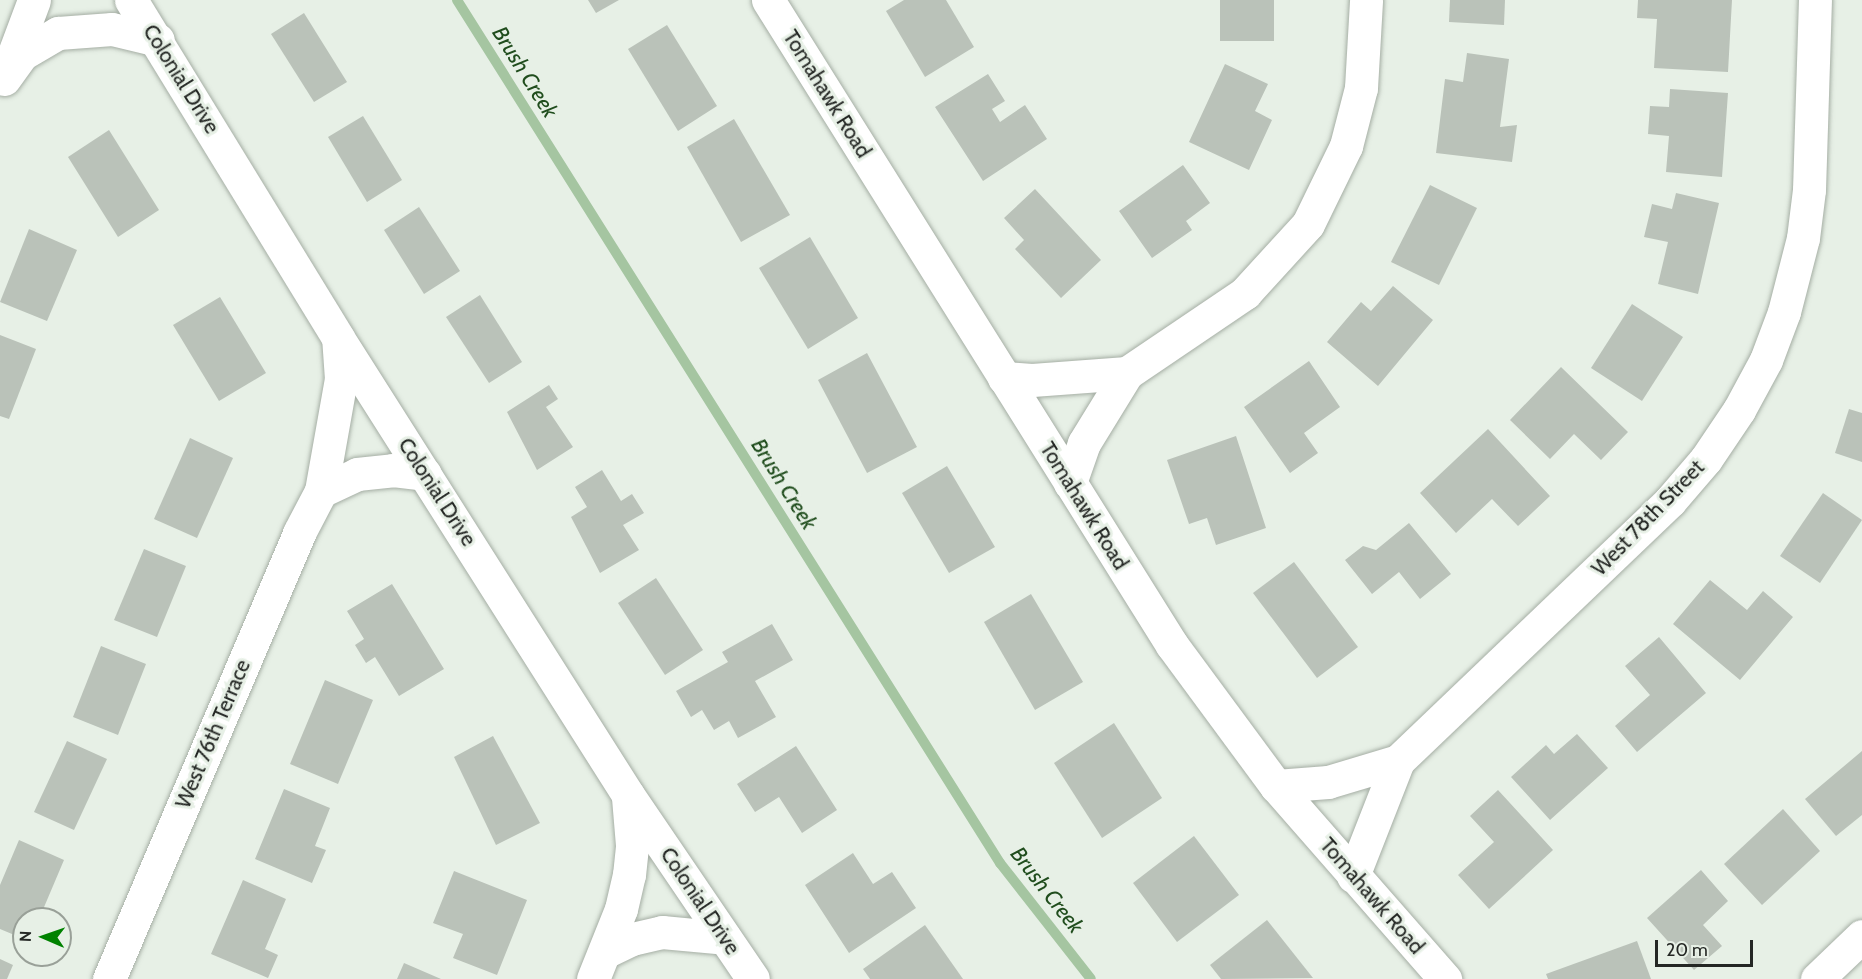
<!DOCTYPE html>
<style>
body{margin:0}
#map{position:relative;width:1862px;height:979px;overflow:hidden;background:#e7f0e6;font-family:Cabin,sans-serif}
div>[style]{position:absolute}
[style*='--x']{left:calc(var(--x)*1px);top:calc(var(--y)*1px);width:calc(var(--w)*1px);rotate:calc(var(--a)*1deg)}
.stream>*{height:10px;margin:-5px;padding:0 5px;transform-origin:5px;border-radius:5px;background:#a5c5a1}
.building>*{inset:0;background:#bac2b9}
.roads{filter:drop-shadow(0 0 2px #a5aea4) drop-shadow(0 0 2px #a5aea4)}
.minor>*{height:33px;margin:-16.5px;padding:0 16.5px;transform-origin:16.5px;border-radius:16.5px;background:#fff}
span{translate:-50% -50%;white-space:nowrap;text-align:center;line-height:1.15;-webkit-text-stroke:6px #e7f0e6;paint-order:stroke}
.street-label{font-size:21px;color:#242724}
.water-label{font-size:22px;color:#204d1d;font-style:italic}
.north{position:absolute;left:12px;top:907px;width:60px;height:60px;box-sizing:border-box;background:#e7f0e6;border:2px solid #99a098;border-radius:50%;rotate:272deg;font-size:16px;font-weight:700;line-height:24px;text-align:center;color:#242724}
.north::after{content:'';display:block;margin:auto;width:21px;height:27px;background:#008200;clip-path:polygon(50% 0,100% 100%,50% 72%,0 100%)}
.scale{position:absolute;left:1655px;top:940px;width:98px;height:27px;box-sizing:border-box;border:3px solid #242724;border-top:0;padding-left:8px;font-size:18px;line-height:21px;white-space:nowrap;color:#242724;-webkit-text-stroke:4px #e7f0e6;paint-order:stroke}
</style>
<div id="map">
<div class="stream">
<div style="--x:457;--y:0;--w:1020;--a:57.82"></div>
<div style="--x:1000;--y:863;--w:147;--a:51.9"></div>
</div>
<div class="building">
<div style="clip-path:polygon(588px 0,619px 0,596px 13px)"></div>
<div style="clip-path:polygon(904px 0,946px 0,974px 47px,925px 77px,886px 11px)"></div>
<div style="clip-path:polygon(1220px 0,1274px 0,1274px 41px,1220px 41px)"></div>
<div style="clip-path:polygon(1450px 0,1505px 0,1504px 25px,1449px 22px)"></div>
<div style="clip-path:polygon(1638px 0,1732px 0,1728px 72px,1654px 68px,1657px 19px,1637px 18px)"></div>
<div style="clip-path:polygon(304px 13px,347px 82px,314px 102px,271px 34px)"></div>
<div style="clip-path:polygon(667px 25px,717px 106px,678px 131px,628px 49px)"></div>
<div style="clip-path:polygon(1467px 53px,1509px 59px,1500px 127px,1517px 125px,1512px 162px,1436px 153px,1445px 79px,1463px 82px)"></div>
<div style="clip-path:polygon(1225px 64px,1268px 84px,1255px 111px,1272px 120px,1249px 170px,1189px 142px)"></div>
<div style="clip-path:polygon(988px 74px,1005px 101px,992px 109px,1000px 122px,1025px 105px,1047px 139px,983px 181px,935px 107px)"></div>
<div style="clip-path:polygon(1670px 89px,1728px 93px,1722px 177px,1666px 172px,1669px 136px,1648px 134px,1650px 106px,1669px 107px)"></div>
<div style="clip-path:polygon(363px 116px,402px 180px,367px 202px,328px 137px)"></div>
<div style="clip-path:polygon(734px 119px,790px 215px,741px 242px,687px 147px)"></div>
<div style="clip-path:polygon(109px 130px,159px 210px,118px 237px,68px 157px)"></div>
<div style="clip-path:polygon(1183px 165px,1210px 203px,1186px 221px,1192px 230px,1152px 258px,1119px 211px)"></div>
<div style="clip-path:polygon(1430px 185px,1477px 208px,1439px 285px,1391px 262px)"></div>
<div style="clip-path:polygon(1035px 189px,1101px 260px,1061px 298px,1015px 249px,1024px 240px,1004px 218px)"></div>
<div style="clip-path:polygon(1676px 193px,1719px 203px,1698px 294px,1658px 284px,1668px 242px,1644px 237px,1652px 204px,1672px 209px)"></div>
<div style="clip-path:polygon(419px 207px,460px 271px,424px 294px,384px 230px)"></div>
<div style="clip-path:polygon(29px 229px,77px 250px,47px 321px,0 302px)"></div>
<div style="clip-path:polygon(810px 237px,858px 318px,808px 349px,759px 268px)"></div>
<div style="clip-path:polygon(1393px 286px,1433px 320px,1378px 386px,1327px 342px,1361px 302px,1371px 311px)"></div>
<div style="clip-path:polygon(480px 295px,522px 362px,489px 383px,446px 317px)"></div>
<div style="clip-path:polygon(220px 297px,266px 373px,219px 401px,173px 325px)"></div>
<div style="clip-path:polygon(1632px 304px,1683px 337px,1642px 401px,1591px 368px)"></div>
<div style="clip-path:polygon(0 335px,36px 349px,9px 419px,0 416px)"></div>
<div style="clip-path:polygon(867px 353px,917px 447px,867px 473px,818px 380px)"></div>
<div style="clip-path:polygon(1309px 361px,1340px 407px,1304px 433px,1318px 453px,1290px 473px,1244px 407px)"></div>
<div style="clip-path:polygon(1561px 367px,1628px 432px,1601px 460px,1574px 434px,1550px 459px,1510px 420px)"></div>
<div style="clip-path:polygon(549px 385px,558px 399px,546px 407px,573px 447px,537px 470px,507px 412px)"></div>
<div style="clip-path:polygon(1849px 409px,1862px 413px,1862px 462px,1835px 453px)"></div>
<div style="clip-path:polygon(1488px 429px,1550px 496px,1518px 526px,1492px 499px,1456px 533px,1420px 493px)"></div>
<div style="clip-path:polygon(1236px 436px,1266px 528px,1216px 545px,1207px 518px,1189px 524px,1167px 460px)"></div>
<div style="clip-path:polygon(190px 438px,233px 458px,197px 538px,154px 519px)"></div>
<div style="clip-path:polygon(947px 466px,995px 547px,949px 573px,902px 493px)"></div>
<div style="clip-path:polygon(602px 470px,621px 501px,632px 494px,644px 513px,623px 525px,639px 550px,600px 573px,571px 517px,587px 507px,575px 487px)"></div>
<div style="clip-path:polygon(1823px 493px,1862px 520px,1820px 583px,1780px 556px)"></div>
<div style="clip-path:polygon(1409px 523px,1451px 574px,1420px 599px,1399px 572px,1372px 594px,1345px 560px,1363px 546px,1376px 550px)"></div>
<div style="clip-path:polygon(144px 549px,186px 566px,157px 637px,114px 620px)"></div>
<div style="clip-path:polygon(1294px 562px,1358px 647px,1317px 678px,1253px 593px)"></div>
<div style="clip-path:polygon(656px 578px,703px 650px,665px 675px,618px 603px)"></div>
<div style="clip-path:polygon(1710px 580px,1747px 610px,1763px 591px,1793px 617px,1740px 680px,1673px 624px)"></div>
<div style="clip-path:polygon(392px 584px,444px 669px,399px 696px,375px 657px,366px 663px,355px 645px,364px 639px,347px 611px)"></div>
<div style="clip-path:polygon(1031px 594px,1083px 682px,1035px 710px,984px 622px)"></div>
<div style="clip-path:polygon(772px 624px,793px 660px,755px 681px,776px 717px,738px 738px,729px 721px,714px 730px,702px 710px,691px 717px,676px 691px,728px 662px,722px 652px)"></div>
<div style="clip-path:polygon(1659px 637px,1706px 693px,1637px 752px,1615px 726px,1650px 695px,1625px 666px)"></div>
<div style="clip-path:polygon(101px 646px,146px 664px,118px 735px,73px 717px)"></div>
<div style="clip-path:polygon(325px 680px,373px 700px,338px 784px,290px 764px)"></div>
<div style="clip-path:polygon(1114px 723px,1162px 798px,1102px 838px,1054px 763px)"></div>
<div style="clip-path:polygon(1577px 734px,1608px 768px,1550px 820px,1511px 777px,1546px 745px,1554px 754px)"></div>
<div style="clip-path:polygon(493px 736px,540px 823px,496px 845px,454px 757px)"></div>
<div style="clip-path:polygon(67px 741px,107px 759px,74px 830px,34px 812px)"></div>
<div style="clip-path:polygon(796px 746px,837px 810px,802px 833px,779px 797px,755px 812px,737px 784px)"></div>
<div style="clip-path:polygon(1862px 751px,1862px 815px,1836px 836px,1805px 799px)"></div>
<div style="clip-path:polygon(284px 789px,330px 808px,315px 846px,326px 850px,312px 883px,255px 859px)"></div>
<div style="clip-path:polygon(1498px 790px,1553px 850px,1489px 909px,1458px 875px,1494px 842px,1470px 816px)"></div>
<div style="clip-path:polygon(1783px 809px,1820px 851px,1762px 905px,1724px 864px)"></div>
<div style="clip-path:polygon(1194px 836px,1239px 895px,1177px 942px,1133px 883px)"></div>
<div style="clip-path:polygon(19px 840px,64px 860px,39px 919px,24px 919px,24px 939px,0 929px,0 885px)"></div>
<div style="clip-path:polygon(853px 853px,873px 884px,892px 872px,916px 908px,849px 953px,805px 885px)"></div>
<div style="clip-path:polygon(1701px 870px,1728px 901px,1703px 925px,1722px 946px,1694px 970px,1647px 918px)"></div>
<div style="clip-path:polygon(454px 871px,527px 900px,497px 975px,453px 958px,463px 934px,433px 923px)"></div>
<div style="clip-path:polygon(243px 880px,286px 899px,265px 949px,278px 955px,268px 978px,211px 954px)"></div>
<div style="clip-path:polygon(1267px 920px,1313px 978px,1221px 979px,1210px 965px)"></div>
<div style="clip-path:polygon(925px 925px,963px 979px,870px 979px,863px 969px)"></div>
<div style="clip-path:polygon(1637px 941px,1651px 979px,1548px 979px,1546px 974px)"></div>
<div style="clip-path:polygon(0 959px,13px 965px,7px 979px,0 979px)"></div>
<div style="clip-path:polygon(404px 963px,441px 979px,397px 979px)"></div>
</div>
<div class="roads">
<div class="minor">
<div style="--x:131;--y:0;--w:396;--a:58.5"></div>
<div style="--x:338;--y:338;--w:541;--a:57.6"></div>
<div style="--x:628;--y:795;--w:222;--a:55.8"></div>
<div style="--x:768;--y:0;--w:761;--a:57.94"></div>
<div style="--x:1172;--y:645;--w:175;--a:53.6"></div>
<div style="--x:1276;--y:786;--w:257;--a:48.8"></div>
<div style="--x:10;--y:64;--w:68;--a:-69.4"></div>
<div style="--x:4;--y:79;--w:31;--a:-54"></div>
<div style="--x:22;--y:54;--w:42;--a:-30.3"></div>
<div style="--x:58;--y:33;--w:54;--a:-4.2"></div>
<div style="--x:112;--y:29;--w:47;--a:13.4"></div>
<div style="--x:1004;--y:378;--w:28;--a:4"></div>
<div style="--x:1032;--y:380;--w:95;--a:-4.2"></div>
<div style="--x:1070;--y:483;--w:42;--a:-70.7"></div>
<div style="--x:1084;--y:443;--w:82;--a:-58.4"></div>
<div style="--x:1127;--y:373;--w:143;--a:-34.1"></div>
<div style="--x:1245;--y:293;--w:93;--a:-47.6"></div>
<div style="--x:1308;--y:224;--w:87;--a:-64"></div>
<div style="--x:1346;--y:146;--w:60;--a:-75.5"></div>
<div style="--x:1361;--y:88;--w:88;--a:-86.7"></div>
<div style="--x:321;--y:491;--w:40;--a:-25"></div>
<div style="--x:357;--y:474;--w:36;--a:-6"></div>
<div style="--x:393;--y:470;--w:32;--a:7"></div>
<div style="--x:1276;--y:786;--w:52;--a:-4.4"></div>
<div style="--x:1328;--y:782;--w:73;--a:-16.7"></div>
<div style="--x:1353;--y:876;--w:123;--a:-68.6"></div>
<div style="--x:1398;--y:761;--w:376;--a:-43.7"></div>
<div style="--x:1670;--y:501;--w:55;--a:-49.4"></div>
<div style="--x:1706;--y:459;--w:59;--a:-56"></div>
<div style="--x:1739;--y:410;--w:57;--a:-61.6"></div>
<div style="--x:1766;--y:360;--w:51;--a:-69.4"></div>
<div style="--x:1784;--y:312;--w:76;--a:-75.6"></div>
<div style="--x:1803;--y:238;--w:48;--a:-82.9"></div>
<div style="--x:1809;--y:190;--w:190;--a:-88.2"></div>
<div style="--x:605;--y:952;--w:30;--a:-26"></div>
<div style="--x:632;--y:939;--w:31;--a:-13"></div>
<div style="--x:662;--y:932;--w:63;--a:5.4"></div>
<div style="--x:109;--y:979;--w:485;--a:-66.9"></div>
<div style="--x:299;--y:533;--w:47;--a:-62.4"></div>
<div style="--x:321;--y:491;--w:114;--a:-79.9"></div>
<div style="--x:341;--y:379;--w:39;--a:-94"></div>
<div style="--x:593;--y:979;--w:75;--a:-68.2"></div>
<div style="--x:621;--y:909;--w:35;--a:-77"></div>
<div style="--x:629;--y:875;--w:30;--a:-84"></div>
<div style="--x:632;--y:845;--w:48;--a:-94.8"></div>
<div style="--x:1817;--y:979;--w:62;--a:-43.7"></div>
</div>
</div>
<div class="street-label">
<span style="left:181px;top:79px;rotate:58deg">Colonial Drive</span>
<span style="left:827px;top:94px;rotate:58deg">Tomahawk Road</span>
<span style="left:437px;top:492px;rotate:57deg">Colonial Drive</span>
<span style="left:1084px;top:506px;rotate:58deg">Tomahawk Road</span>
<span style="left:1648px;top:518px;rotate:-46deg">West 78th Street</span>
<span style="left:213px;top:734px;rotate:-67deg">West 76th Terrace</span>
<span style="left:1372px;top:896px;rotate:49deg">Tomahawk Road</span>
<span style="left:700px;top:901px;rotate:56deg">Colonial Drive</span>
</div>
<div class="water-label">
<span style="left:525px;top:72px;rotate:58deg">Brush Creek</span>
<span style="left:784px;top:484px;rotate:58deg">Brush Creek</span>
<span style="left:1047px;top:890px;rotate:52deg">Brush Creek</span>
</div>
<div class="north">N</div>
<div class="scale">20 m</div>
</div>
